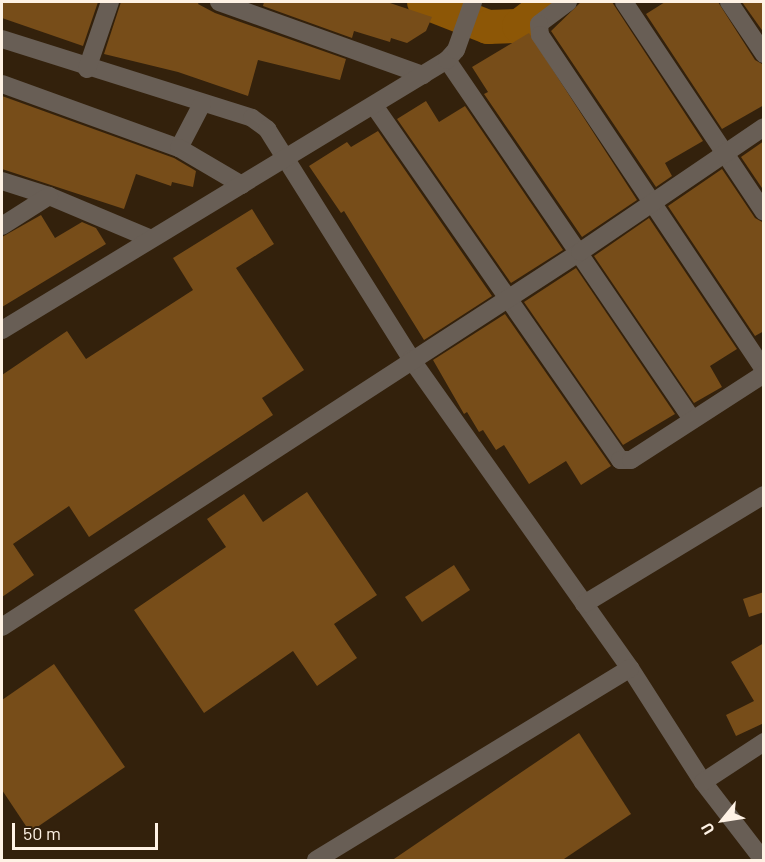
<!DOCTYPE html>
<style>
body{margin:0}
#map{position:relative;width:765px;height:862px;overflow:hidden;background:#33210c;font-family:Barlow,sans-serif}
div>[style]{position:absolute}
[style*='--x']{left:calc(var(--x)*1px);top:calc(var(--y)*1px);width:calc(var(--w)*1px);rotate:calc(var(--a)*1deg)}
.river>*{height:34px;margin:-17px;padding:0 17px;transform-origin:17px;border-radius:17px;background:#8d5706}
.building>*{inset:0;background:#774d19}
.minor>*{height:18px;margin:-9px;padding:0 9px;transform-origin:9px;border-radius:9px;background:#685e55}
span{translate:-50% -50%;white-space:nowrap;text-align:center;line-height:1.15;-webkit-text-stroke:6px #33210c;paint-order:stroke}
.frame{position:absolute;inset:0;border:3px solid #fef2e5;pointer-events:none}
.north{position:absolute;left:693px;top:790px;width:60px;height:60px;-webkit-text-stroke:4px #33210c;paint-order:stroke;rotate:240deg;font-size:16px;font-weight:700;line-height:24px;text-align:center;color:#fef2e5}
.north::after{content:'';display:block;margin:auto;width:21px;height:27px;background:#fef2e5;clip-path:polygon(50% 0,100% 100%,50% 72%,0 100%)}
.scale{position:absolute;left:12px;top:823px;width:146px;height:27px;box-sizing:border-box;border:3px solid #fef2e5;border-top:0;padding-left:8px;font-size:18px;line-height:21px;white-space:nowrap;color:#fef2e5;-webkit-text-stroke:4px #33210c;paint-order:stroke}
</style>
<div id="map">
<div class="river">
<div style="--x:424;--y:2;--w:69;--a:21.3"></div>
<div style="--x:488;--y:27;--w:31;--a:-2"></div>
<div style="--x:519;--y:26;--w:40;--a:-37"></div>
</div>
<div class="building">
<div style="clip-path:polygon(2px 2px,98px 2px,83px 46px,2px 18px)"></div>
<div style="clip-path:polygon(121px 2px,199px 2px,198px 4px,215px 13px,346px 59px,340px 80px,258px 60px,248px 96px,178px 72px,104px 54px)"></div>
<div style="clip-path:polygon(264px 2px,387px 2px,432px 17px,426px 31px,407px 43px,391px 38px,390px 42px,354px 31px,352px 38px,263px 6px)"></div>
<div style="clip-path:polygon(581px 2px,612px 2px,703px 141px,665px 163px,672px 176px,656px 187px,551px 31px)"></div>
<div style="clip-path:polygon(665px 2px,718px 2px,755px 60px,764px 65px,764px 105px,722px 129px,646px 14px)"></div>
<div style="clip-path:polygon(742px 2px,764px 2px,764px 33px)"></div>
<div style="clip-path:polygon(529px 33px,637px 200px,582px 237px,484px 94px,488px 92px,472px 67px)"></div>
<div style="clip-path:polygon(2px 96px,174px 158px,196px 171px,193px 187px,172px 182px,171px 186px,136px 174px,124px 209px,2px 169px)"></div>
<div style="clip-path:polygon(426px 101px,439px 122px,465px 106px,563px 250px,511px 283px,397px 119px)"></div>
<div style="clip-path:polygon(378px 131px,492px 296px,424px 340px,344px 211px,341px 213px,309px 166px,347px 142px,351px 147px)"></div>
<div style="clip-path:polygon(764px 141px,764px 191px,741px 157px)"></div>
<div style="clip-path:polygon(722px 169px,755px 218px,764px 223px,764px 331px,755px 336px,668px 206px)"></div>
<div style="clip-path:polygon(252px 209px,274px 244px,236px 268px,304px 370px,262px 398px,273px 415px,89px 537px,69px 506px,13px 544px,34px 575px,2px 597px,2px 375px,67px 331px,86px 359px,193px 290px,173px 258px)"></div>
<div style="clip-path:polygon(41px 215px,55px 238px,82px 222px,96px 228px,106px 244px,2px 307px,2px 237px)"></div>
<div style="clip-path:polygon(649px 218px,737px 349px,710px 366px,722px 387px,694px 403px,594px 256px)"></div>
<div style="clip-path:polygon(576px 268px,675px 414px,623px 445px,524px 302px)"></div>
<div style="clip-path:polygon(505px 314px,611px 466px,581px 485px,566px 461px,529px 484px,504px 445px,496px 450px,483px 430px,479px 432px,467px 412px,464px 414px,433px 360px)"></div>
<div style="clip-path:polygon(307px 492px,377px 595px,334px 624px,357px 658px,317px 686px,293px 651px,204px 713px,134px 610px,226px 547px,207px 519px,244px 494px,263px 522px)"></div>
<div style="clip-path:polygon(454px 565px,470px 590px,422px 622px,405px 597px)"></div>
<div style="clip-path:polygon(764px 592px,764px 612px,749px 617px,743px 599px)"></div>
<div style="clip-path:polygon(764px 643px,764px 723px,736px 736px,726px 715px,754px 701px,731px 662px)"></div>
<div style="clip-path:polygon(54px 664px,125px 767px,30px 832px,2px 790px,2px 700px)"></div>
<div style="clip-path:polygon(579px 733px,631px 814px,561px 861px,391px 861px)"></div>
</div>
<div class="minor">
<div style="--x:219;--y:2;--w:217;--a:19.7"></div>
<div style="--x:568;--y:2;--w:36;--a:143"></div>
<div style="--x:539;--y:24;--w:11;--a:85"></div>
<div style="--x:540;--y:35;--w:402;--a:56.2"></div>
<div style="--x:624;--y:2;--w:252;--a:56.3"></div>
<div style="--x:729;--y:2;--w:63;--a:56.1"></div>
<div style="--x:2;--y:39;--w:262;--a:17.5"></div>
<div style="--x:252;--y:118;--w:19;--a:36"></div>
<div style="--x:267;--y:129;--w:271;--a:57.9"></div>
<div style="--x:411;--y:359;--w:379;--a:54.7"></div>
<div style="--x:630;--y:668;--w:135;--a:57.4"></div>
<div style="--x:703;--y:782;--w:98;--a:52.4"></div>
<div style="--x:447;--y:60;--w:435;--a:55.7"></div>
<div style="--x:87;--y:69;--w:71;--a:-71.1"></div>
<div style="--x:2;--y:84;--w:188;--a:19.9"></div>
<div style="--x:179;--y:148;--w:50;--a:-62.4"></div>
<div style="--x:375;--y:107;--w:430;--a:55.2"></div>
<div style="--x:620;--y:460;--w:11;--a:0"></div>
<div style="--x:631;--y:460;--w:158;--a:-32.9"></div>
<div style="--x:179;--y:148;--w:73;--a:30.4"></div>
<div style="--x:2;--y:181;--w:49;--a:17.7"></div>
<div style="--x:49;--y:196;--w:108;--a:22.8"></div>
<div style="--x:2;--y:226;--w:56;--a:-32.6"></div>
<div style="--x:2;--y:330;--w:521;--a:-31.25"></div>
<div style="--x:447;--y:60;--w:13;--a:-48"></div>
<div style="--x:456;--y:50;--w:51;--a:-70.5"></div>
<div style="--x:584;--y:604;--w:210;--a:-31.2"></div>
<div style="--x:2;--y:627;--w:689;--a:-32.98"></div>
<div style="--x:580;--y:252;--w:222;--a:-34.2"></div>
<div style="--x:703;--y:782;--w:73;--a:-33.3"></div>
<div style="--x:316;--y:860;--w:368;--a:-31.4"></div>
</div>
<div class="frame"></div>
<div class="north">U</div>
<div class="scale">50 m</div>
</div>
